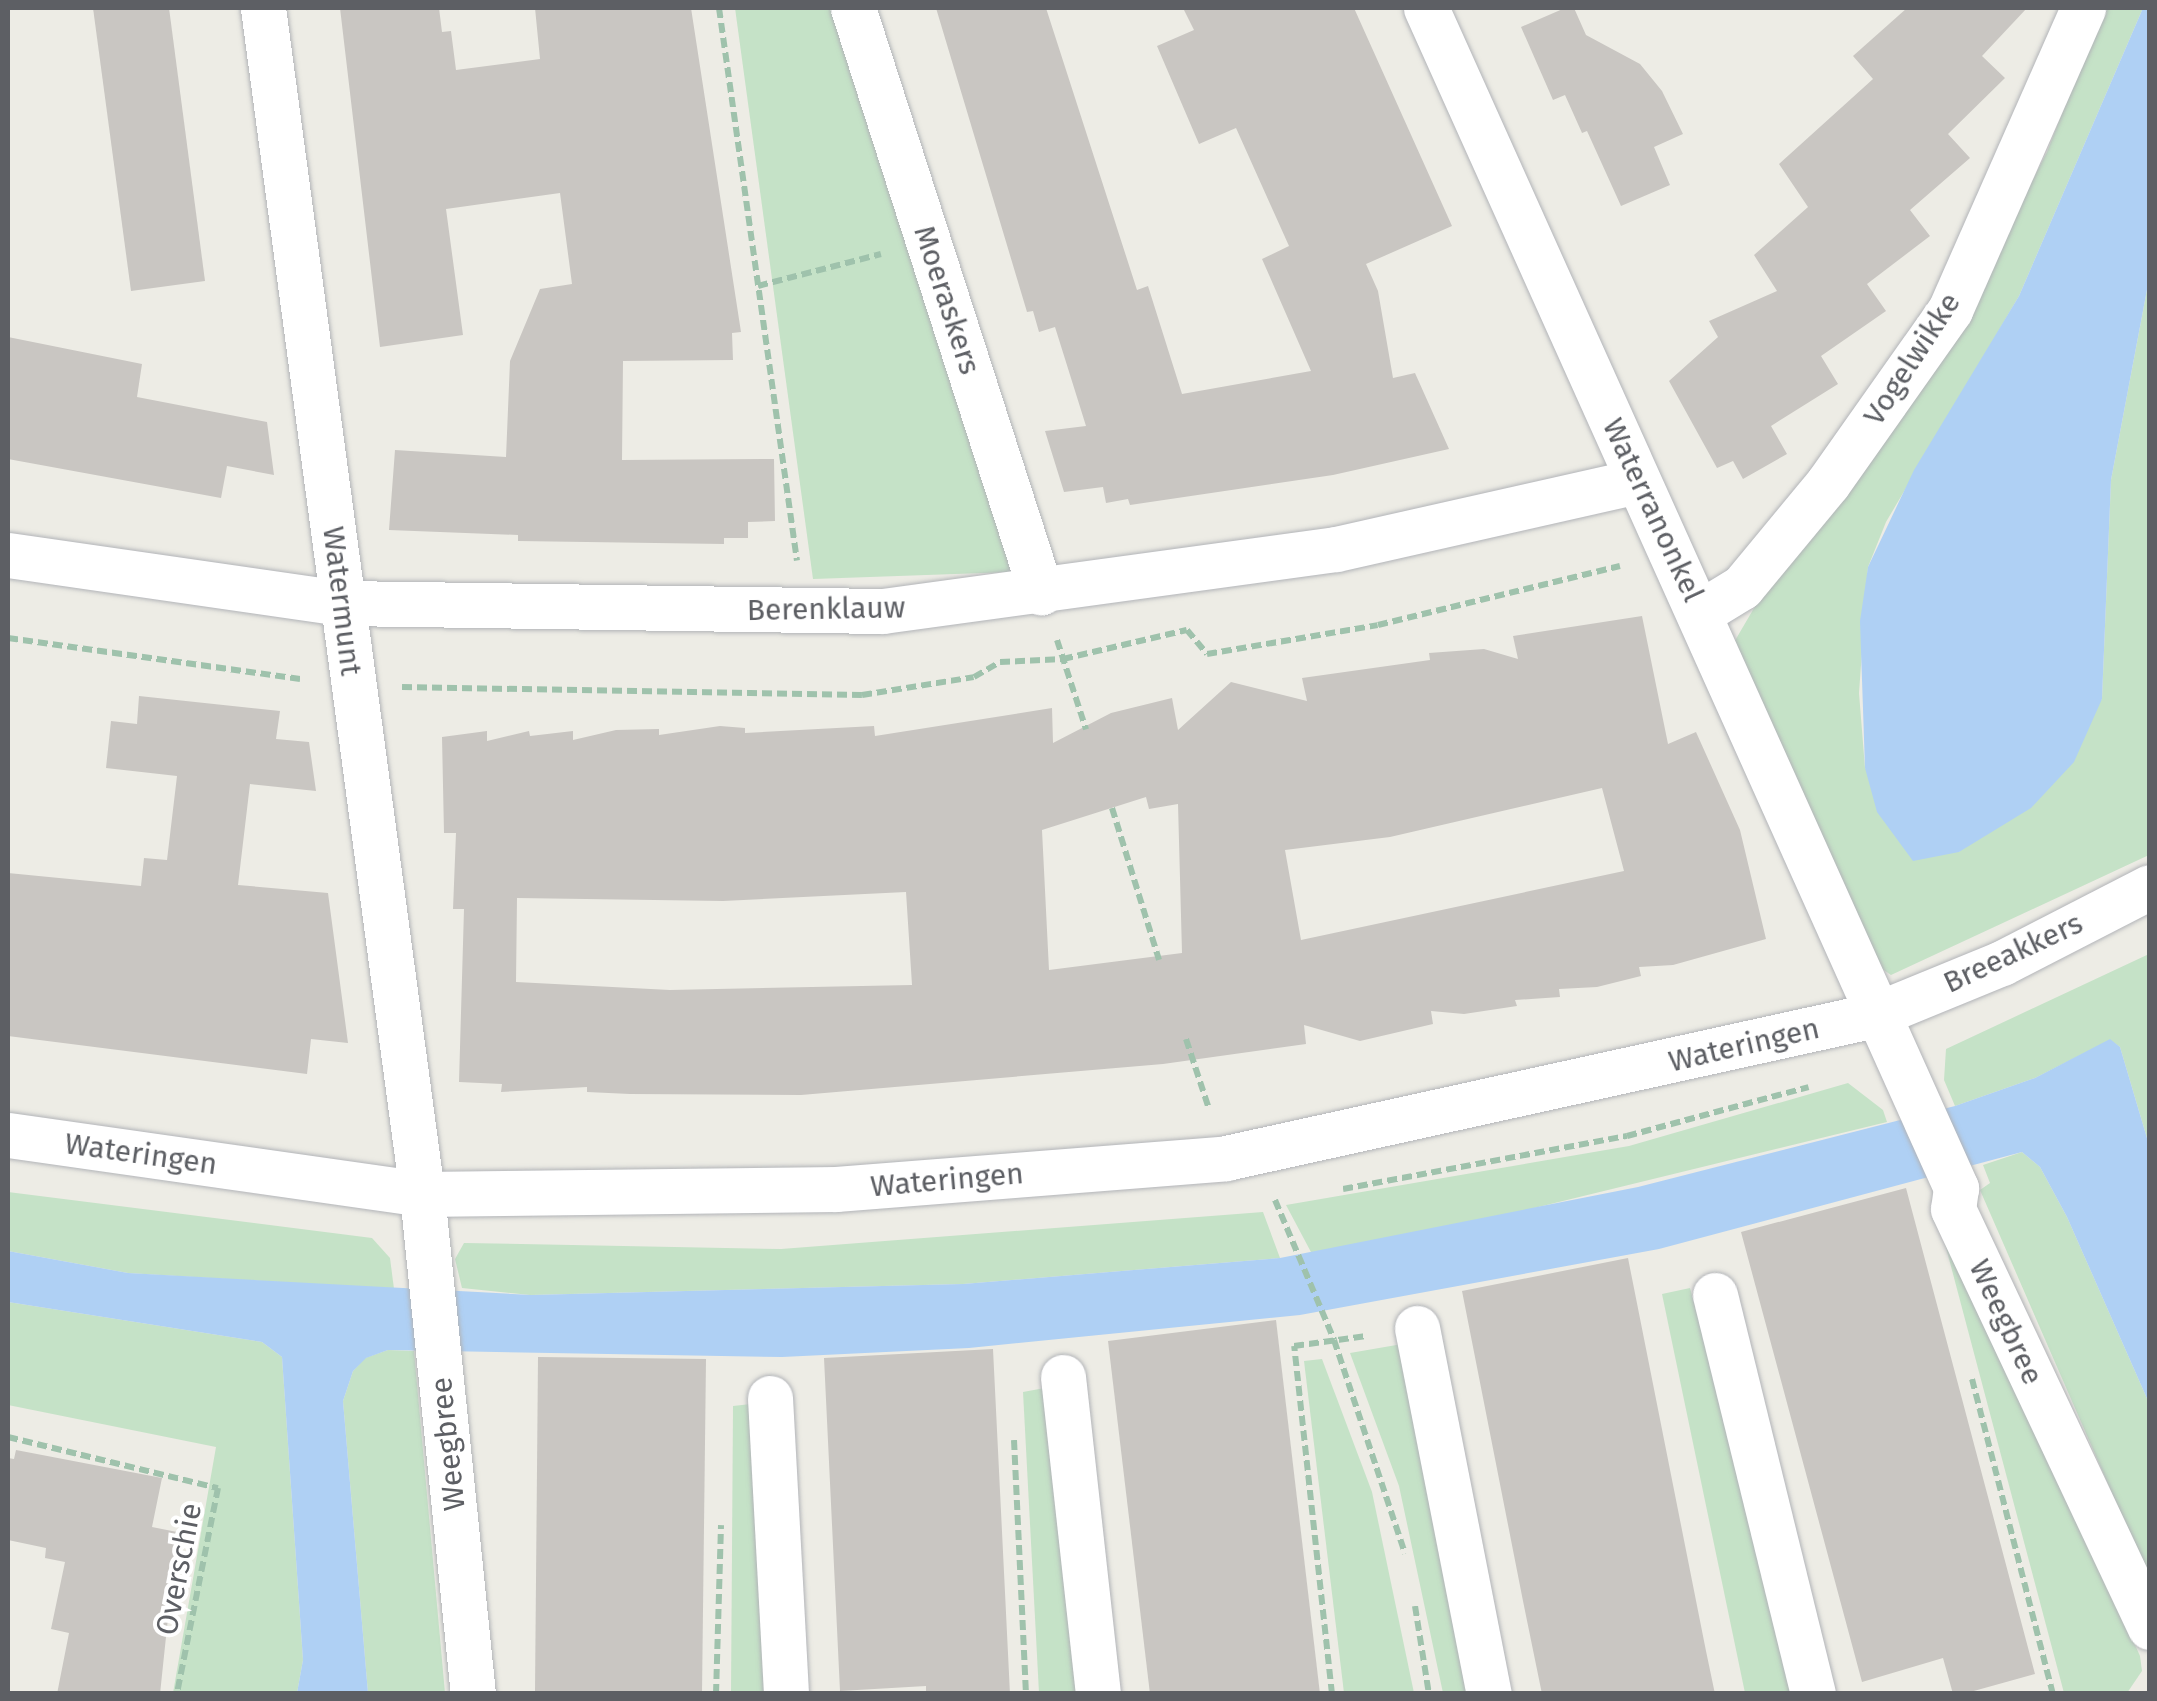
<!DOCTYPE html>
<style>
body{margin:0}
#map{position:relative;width:2157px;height:1701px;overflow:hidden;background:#edece5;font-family:"Fira Sans",sans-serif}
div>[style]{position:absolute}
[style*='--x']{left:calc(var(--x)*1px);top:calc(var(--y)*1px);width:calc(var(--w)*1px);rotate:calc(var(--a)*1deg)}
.green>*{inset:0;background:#c5e2c7}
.water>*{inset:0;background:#afd0f4}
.building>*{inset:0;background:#c9c6c2}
.path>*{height:6px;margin-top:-3px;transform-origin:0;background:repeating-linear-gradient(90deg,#9fc2ac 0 10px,transparent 0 15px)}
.roads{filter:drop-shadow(0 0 2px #b2b4b8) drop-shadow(0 0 2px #b2b4b8)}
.street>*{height:45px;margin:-22.5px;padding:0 22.5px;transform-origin:22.5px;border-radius:22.5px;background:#fff}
span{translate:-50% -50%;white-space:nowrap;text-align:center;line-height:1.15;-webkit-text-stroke:8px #fff;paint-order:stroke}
.street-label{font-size:30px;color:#5d5f64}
.frame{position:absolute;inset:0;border:10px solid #5d5f64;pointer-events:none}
</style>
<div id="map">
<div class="green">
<div style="clip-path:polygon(735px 8px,839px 8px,1012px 572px,813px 579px)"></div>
<div style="clip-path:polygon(2103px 8px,2143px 8px,2019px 296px,1886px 522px,1868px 567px,1859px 693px,1865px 768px,1959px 852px,2102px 699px,2111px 480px,2149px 279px,2149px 855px,1891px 975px,1875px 964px,1733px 644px,1757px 603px,1847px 495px,1939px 362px,2047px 152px)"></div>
<div style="clip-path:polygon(2149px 954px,2149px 1145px,2120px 1047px,2110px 1040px,2035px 1078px,1955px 1106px,1944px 1080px,1946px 1049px)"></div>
<div style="clip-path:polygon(1848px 1083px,1883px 1110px,1887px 1122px,1436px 1232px,1312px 1254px,1286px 1205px,1629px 1146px)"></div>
<div style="clip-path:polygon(2022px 1152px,2040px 1167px,2067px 1217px,2149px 1403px,2149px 1578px,1980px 1190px,1990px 1183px,1983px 1165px)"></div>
<div style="clip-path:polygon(8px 1192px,372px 1238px,390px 1258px,394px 1289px,128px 1273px,8px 1251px)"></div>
<div style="clip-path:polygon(1263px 1212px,1280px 1258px,963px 1284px,530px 1295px,462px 1288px,455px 1259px,464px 1243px,781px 1249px)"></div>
<div style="clip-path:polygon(1953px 1237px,2140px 1656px,2142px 1671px,2127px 1693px,2064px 1693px,1944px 1240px)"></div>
<div style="clip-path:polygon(1690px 1288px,1799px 1693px,1745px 1693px,1662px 1294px)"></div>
<div style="clip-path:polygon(8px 1302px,262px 1342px,282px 1357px,303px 1660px,297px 1693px,173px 1693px,216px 1447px,8px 1405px)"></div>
<div style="clip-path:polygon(1408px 1343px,1478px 1693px,1443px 1693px,1399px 1486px,1350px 1353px)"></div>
<div style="clip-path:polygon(388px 1350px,414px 1351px,445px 1693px,368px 1693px,343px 1401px,353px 1371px,365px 1358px)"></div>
<div style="clip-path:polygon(1322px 1359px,1372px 1492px,1414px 1693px,1344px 1693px,1304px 1361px)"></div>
<div style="clip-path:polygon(1050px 1387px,1086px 1693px,1039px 1693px,1023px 1392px)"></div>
<div style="clip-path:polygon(760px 1403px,776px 1693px,731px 1694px,733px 1406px)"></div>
</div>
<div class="water">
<div style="clip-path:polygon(2143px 8px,2150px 8px,2149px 279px,2111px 480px,2102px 699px,2074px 762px,2031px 808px,1959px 852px,1913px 861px,1877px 812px,1865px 768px,1860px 621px,1868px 567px,1914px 470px,2019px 296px)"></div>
<div style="clip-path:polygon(2110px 1039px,2120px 1047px,2149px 1145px,2149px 1403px,2067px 1217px,2040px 1167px,2022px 1152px,1659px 1249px,1300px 1315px,969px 1348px,782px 1357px,388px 1350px,366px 1358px,353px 1371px,343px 1401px,368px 1693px,297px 1693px,303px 1660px,282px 1357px,262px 1342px,8px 1302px,8px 1251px,128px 1273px,531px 1295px,963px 1284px,1280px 1258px,1638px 1187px,1955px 1106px,2035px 1078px)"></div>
</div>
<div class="building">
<div style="clip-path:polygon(93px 8px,169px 8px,205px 281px,131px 291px)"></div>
<div style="clip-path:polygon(340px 8px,439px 8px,442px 32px,451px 31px,456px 70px,540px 59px,535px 8px,691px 8px,741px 332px,732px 333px,733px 360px,623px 361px,622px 460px,774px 459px,775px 521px,748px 522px,748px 538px,724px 538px,724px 544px,518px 541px,518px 535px,389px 530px,395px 450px,506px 457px,510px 361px,540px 289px,572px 284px,560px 193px,446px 209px,463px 335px,380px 347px)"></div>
<div style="clip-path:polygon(936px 8px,1046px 8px,1137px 290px,1148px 286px,1182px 394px,1311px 371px,1262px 259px,1289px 246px,1236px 128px,1199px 144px,1157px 46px,1194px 30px,1183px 8px,1354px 8px,1452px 226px,1366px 264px,1378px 291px,1393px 378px,1415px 373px,1449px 449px,1333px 475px,1130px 505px,1128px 499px,1106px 503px,1103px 487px,1064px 492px,1045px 431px,1086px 426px,1055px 327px,1039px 332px,1033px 311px,1027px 312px)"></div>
<div style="clip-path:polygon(1565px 8px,1574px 8px,1586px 35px,1640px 64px,1662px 91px,1683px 134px,1654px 147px,1670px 185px,1621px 206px,1587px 131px,1582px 133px,1565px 95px,1553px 100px,1521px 27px)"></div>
<div style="clip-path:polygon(1907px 8px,2027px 8px,1982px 56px,2005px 78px,1948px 134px,1970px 158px,1910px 210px,1930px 236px,1867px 284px,1886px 311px,1821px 356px,1838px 384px,1771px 426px,1787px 454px,1743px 479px,1733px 461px,1717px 468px,1669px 381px,1718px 337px,1709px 321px,1777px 291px,1754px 255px,1808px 207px,1779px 164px,1873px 79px,1853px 56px)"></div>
<div style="clip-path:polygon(8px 337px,142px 364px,137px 397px,267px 422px,274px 475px,227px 466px,221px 498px,8px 459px)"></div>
<div style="clip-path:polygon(evenodd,1642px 616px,1668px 744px,1696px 732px,1740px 830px,1766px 939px,1673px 965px,1639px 967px,1641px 976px,1597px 987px,1559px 989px,1560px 997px,1515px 1000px,1517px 1006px,1464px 1014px,1431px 1011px,1433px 1024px,1360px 1041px,1304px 1025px,1306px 1044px,1163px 1064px,801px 1095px,630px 1094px,587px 1092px,587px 1087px,501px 1092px,502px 1084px,459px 1082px,464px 909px,453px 909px,456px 833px,444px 833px,442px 737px,487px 731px,487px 741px,529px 731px,530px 736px,573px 731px,573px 740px,616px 730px,659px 729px,659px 735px,720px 726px,745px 728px,745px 733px,874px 726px,875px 736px,1052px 708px,1053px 743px,1111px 713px,1172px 698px,1178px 730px,1231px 682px,1307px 701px,1302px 678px,1430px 660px,1429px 653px,1484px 649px,1518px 659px,1513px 636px,1642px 616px,1602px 788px,1624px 871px,1301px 940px,1285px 850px,1390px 837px,1602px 788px,1642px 616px,1146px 797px,1149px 809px,1178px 804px,1182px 953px,1049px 970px,1042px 830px,1146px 797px,1642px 616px,906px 892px,912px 985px,670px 990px,516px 982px,517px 898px,723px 901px,906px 892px)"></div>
<div style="clip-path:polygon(139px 696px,280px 711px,276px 739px,309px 742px,316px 791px,250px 784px,238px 885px,328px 893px,348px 1043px,311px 1039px,307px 1074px,8px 1036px,8px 873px,141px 886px,144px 858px,167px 860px,177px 776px,106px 768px,111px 721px,137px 724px)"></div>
<div style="clip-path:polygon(1906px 1188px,2035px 1674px,1963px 1694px,1953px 1694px,1943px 1658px,1862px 1682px,1741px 1232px)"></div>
<div style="clip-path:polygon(1628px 1258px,1706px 1651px,1715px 1694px,1542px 1694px,1523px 1601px,1462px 1291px)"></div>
<div style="clip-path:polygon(1276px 1320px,1320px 1694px,1150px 1694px,1108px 1341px)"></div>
<div style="clip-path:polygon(993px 1349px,1010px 1694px,926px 1694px,926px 1686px,840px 1691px,824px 1358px)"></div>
<div style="clip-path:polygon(538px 1357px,706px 1359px,702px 1694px,535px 1692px)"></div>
<div style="clip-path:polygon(16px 1450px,162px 1478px,152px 1527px,177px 1532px,160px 1694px,57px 1694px,69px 1633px,51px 1629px,65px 1562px,45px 1558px,46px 1548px,8px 1540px,8px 1458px,14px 1459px)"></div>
</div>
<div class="path">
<div style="--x:719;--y:8;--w:558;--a:81.97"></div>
<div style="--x:758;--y:286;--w:127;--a:-14.6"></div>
<div style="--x:8;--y:638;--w:295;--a:8"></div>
<div style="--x:1057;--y:640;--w:94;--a:72"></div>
<div style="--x:402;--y:687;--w:460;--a:1"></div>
<div style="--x:862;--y:695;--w:113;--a:-9.1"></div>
<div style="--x:974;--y:677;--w:30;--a:-30"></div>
<div style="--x:1000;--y:662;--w:63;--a:-2.7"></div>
<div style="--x:1063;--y:659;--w:127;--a:-13.2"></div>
<div style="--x:1187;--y:630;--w:31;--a:50"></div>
<div style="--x:1207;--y:654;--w:173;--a:-9.6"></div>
<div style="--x:1378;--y:625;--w:249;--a:-13.7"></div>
<div style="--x:1112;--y:808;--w:159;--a:72.8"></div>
<div style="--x:1186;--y:1039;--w:74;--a:71.8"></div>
<div style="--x:1343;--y:1189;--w:289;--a:-10.6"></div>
<div style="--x:1627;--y:1136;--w:188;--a:-15.1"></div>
<div style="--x:1275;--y:1200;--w:152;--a:67.1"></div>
<div style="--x:1334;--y:1340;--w:225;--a:71.6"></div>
<div style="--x:1972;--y:1379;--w:325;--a:75.6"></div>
<div style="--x:8;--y:1437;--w:216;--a:13.7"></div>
<div style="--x:218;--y:1488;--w:210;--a:101.3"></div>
<div style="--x:1014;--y:1440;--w:254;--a:87.3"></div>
<div style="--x:1415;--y:1606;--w:89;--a:81"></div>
<div style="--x:716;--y:1694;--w:169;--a:-88.3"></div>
<div style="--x:1332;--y:1694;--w:350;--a:-96.2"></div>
<div style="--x:1294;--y:1346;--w:73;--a:-7.9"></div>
</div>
<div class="roads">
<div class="street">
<div style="--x:263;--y:8;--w:1197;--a:82.36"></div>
<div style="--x:422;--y:1194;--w:503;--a:84.18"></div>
<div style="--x:853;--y:8;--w:614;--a:72.16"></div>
<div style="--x:1426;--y:8;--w:1294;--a:65.81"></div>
<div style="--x:1956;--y:1188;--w:21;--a:98"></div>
<div style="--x:1953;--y:1209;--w:462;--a:64.8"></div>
<div style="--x:8;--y:555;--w:337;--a:8.2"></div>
<div style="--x:342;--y:603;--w:541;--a:0.85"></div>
<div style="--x:883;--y:611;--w:457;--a:-7.8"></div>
<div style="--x:1336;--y:549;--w:309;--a:-12.7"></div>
<div style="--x:1701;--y:612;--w:48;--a:-31.4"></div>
<div style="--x:1742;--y:587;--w:135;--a:-50.4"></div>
<div style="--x:1828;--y:483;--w:212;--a:-54.8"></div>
<div style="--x:1950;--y:310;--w:330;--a:-66.2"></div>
<div style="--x:8;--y:1135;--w:418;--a:8.1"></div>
<div style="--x:422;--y:1194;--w:414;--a:-0.7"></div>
<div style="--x:836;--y:1189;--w:391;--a:-4.5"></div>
<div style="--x:1226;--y:1158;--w:665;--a:-12.43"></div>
<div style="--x:1875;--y:1015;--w:137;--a:-22.3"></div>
<div style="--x:2002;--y:963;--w:166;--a:-27.2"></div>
<div style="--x:1715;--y:1295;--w:411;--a:76.2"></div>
<div style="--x:1417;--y:1328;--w:373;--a:78.9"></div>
<div style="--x:1063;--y:1377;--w:319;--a:83.7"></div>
<div style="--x:770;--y:1398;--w:296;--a:86.9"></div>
</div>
</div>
<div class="street-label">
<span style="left:947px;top:300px;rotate:72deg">Moeraskers</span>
<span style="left:1912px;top:359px;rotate:-57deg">Vogelwikke</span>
<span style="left:1653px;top:510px;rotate:65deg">Waterranonkel</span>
<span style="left:342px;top:601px;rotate:83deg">Watermunt</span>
<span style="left:826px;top:609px;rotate:-1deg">Berenklauw</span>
<span style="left:2013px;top:953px;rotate:-25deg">Breeakkers</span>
<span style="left:1744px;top:1045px;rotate:-13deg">Wateringen</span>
<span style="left:141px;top:1154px;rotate:8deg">Wateringen</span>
<span style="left:947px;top:1180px;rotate:-5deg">Wateringen</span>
<span style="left:2006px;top:1322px;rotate:65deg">Weegbree</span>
<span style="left:448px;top:1444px;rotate:-96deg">Weegbree</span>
<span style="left:179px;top:1569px;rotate:-79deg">Overschie</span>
</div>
<div class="frame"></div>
</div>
